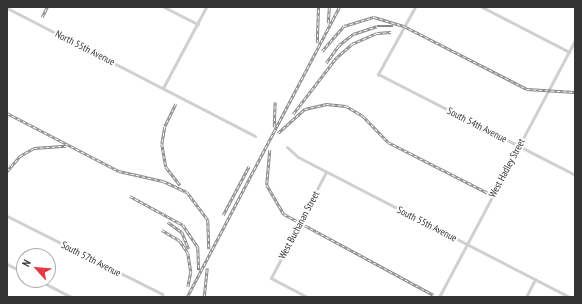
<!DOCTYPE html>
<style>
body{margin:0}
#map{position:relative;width:582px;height:304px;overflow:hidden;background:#fff;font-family:"PT Sans Narrow",sans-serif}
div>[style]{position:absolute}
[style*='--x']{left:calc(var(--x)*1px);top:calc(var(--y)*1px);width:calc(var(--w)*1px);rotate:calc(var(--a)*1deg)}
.minor>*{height:3px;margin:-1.5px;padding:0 1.5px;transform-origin:1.5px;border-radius:1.5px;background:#d0d0d0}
.rail>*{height:2.5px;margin-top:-1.25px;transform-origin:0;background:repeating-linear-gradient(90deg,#fff 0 3px,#888 0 6px);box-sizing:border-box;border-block:1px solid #888}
span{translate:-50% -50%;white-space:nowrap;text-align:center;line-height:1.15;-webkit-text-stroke:4px #fff;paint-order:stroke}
.street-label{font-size:10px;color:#333}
.frame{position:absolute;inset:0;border:8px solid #333;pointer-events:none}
.north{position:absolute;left:16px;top:248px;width:40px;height:40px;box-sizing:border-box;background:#fff;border:1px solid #adadad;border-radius:50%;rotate:297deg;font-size:11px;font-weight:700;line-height:16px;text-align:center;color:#333}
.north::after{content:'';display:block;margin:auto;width:14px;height:18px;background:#e63946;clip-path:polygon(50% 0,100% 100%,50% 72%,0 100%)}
</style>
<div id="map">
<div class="minor">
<div style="--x:164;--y:7;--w:38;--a:27"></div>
<div style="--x:415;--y:7;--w:77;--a:118.9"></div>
<div style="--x:378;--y:74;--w:221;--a:27.1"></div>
<div style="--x:482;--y:7;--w:98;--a:27.3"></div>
<div style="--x:7;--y:8;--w:279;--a:27.3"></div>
<div style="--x:163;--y:88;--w:92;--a:-62"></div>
<div style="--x:287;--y:147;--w:15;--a:42"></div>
<div style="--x:298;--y:157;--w:305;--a:27.3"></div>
<div style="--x:7;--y:216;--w:174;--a:26.7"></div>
<div style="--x:7;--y:264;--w:19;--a:28"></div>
<div style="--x:38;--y:280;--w:37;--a:27"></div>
<div style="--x:307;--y:297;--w:41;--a:-152.2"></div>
<div style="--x:271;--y:278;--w:119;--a:-62.6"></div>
<div style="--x:439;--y:297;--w:291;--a:-62.1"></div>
<div style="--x:526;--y:297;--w:20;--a:-63"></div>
</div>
<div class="rail">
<div style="--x:42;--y:17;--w:11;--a:-63"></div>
<div style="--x:328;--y:23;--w:16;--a:-86"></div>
<div style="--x:317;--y:43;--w:36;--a:-88"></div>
<div style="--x:322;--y:51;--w:33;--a:-49"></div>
<div style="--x:344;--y:26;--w:31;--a:-17"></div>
<div style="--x:374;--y:17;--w:31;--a:17"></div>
<div style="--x:404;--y:26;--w:138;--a:27.1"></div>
<div style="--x:527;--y:89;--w:48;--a:3.6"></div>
<div style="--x:326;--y:63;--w:22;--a:-54"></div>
<div style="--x:339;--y:45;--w:18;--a:-38"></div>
<div style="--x:353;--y:34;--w:25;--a:-18"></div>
<div style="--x:377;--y:26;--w:16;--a:0"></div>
<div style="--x:176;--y:104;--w:25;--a:116"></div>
<div style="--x:165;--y:127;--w:17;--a:100"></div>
<div style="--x:162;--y:144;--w:23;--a:80"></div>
<div style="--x:166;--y:167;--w:23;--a:52"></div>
<div style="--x:7;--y:113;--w:126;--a:27.4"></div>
<div style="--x:119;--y:171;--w:45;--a:12.8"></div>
<div style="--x:163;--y:181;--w:26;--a:25"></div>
<div style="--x:187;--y:192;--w:35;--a:53"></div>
<div style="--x:208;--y:220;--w:29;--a:88"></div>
<div style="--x:293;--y:114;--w:71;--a:-52.5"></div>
<div style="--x:336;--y:58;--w:21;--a:-41"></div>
<div style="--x:352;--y:44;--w:27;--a:-24"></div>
<div style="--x:377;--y:33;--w:14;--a:-4"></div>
<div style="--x:274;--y:127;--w:25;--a:-88"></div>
<div style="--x:278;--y:133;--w:36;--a:-42"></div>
<div style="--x:305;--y:109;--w:22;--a:-13"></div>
<div style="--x:326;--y:104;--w:20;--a:6"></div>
<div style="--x:346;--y:106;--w:20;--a:30"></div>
<div style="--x:363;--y:116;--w:36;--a:46"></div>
<div style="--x:388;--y:142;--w:112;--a:27"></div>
<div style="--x:270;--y:150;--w:35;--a:95"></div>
<div style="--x:267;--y:185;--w:34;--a:60"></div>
<div style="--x:284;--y:214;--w:170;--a:28.4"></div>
<div style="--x:7;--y:171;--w:20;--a:-49"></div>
<div style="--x:20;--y:156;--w:16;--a:-30"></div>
<div style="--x:34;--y:148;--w:32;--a:-4"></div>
<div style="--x:130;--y:196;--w:60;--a:28.7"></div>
<div style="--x:183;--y:225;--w:27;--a:56"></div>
<div style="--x:198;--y:247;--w:23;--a:88"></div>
<div style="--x:223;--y:215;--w:55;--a:-62"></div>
<div style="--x:168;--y:222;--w:17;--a:36"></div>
<div style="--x:182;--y:232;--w:18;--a:68"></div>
<div style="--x:162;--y:230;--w:21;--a:31"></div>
<div style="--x:180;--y:241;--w:14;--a:56"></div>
<div style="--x:188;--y:253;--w:19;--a:81"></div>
<div style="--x:191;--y:272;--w:15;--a:101"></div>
<div style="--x:187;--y:297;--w:327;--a:-62.3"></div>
<div style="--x:204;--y:297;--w:29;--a:-84"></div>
</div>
<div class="street-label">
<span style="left:85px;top:48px;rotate:27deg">North 55th Avenue</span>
<span style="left:477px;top:125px;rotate:27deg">South 54th Avenue</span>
<span style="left:507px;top:168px;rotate:-62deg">West Hadley Street</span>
<span style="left:427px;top:224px;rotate:27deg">South 55th Avenue</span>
<span style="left:299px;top:225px;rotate:-62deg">West Buchanan Street</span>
<span style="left:91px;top:259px;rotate:27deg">South 57th Avenue</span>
</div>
<div class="frame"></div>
<div class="north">N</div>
</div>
